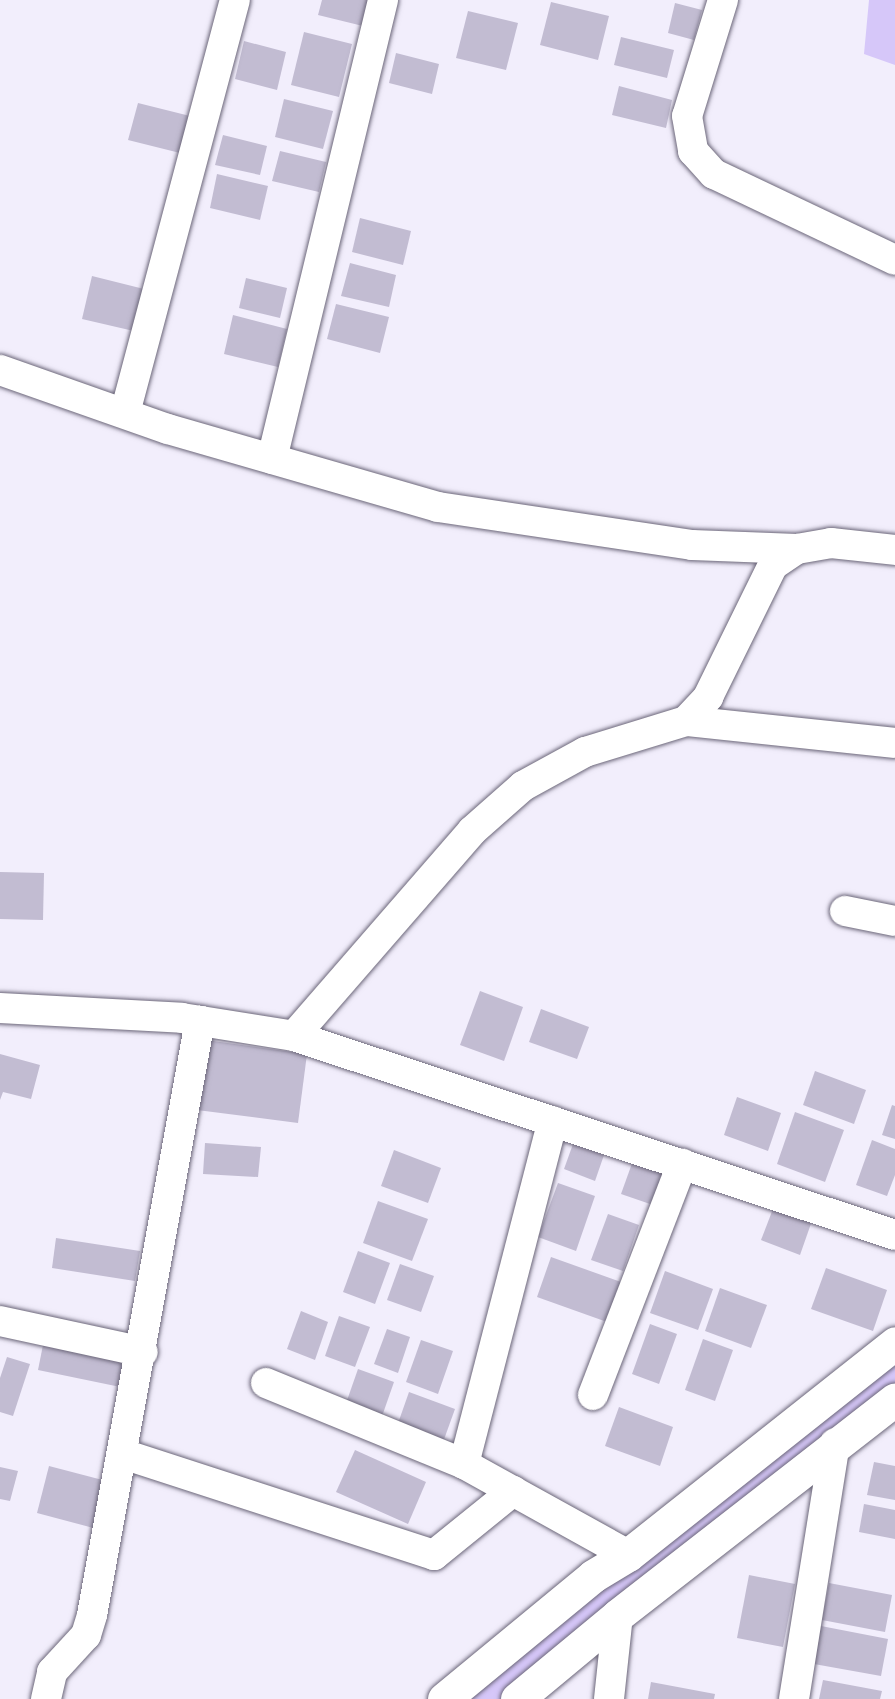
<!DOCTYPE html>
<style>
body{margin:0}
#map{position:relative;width:895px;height:1699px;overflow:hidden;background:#f2eefc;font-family:Jost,sans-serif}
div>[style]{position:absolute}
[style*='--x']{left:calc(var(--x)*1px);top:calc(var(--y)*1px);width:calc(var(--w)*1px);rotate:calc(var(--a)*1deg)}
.water>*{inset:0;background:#d6c7f9}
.canal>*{height:32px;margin:-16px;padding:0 16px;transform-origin:16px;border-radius:16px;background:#d6c7f9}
.building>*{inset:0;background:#c2bcd2}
.roads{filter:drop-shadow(0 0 2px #6b6679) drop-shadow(0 0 2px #6b6679)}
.street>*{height:30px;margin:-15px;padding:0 15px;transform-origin:15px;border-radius:15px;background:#fff}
.primary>*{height:33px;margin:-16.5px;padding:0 16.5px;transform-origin:16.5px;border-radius:16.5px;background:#fff}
span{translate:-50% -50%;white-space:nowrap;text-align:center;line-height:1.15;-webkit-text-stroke:4.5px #f2eefc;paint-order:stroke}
</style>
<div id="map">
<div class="water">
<div style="clip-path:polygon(869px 0,895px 0,895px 65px,864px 54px)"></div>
</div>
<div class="canal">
<div style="--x:482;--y:1699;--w:249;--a:-39.6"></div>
<div style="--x:674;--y:1540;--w:279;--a:-37.6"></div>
</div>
<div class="building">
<div style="clip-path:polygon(322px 0,373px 0,367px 27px,318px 15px)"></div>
<div style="clip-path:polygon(551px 2px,609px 16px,598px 60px,540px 45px)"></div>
<div style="clip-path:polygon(675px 3px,702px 10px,694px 40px,668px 33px)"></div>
<div style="clip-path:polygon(468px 11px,518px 23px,506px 70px,456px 58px)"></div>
<div style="clip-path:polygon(304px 32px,352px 44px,339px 97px,291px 85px)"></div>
<div style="clip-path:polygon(621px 37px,674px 50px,667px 78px,614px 65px)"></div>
<div style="clip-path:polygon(244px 41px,286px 52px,277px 90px,235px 79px)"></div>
<div style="clip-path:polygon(396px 53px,439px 64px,432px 94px,389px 83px)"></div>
<div style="clip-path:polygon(619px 86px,672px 100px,666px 128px,612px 115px)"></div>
<div style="clip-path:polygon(284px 99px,333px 111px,323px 149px,275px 137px)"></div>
<div style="clip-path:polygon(138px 103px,190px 116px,180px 153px,128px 140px)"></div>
<div style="clip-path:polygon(223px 135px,267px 146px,260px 175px,215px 165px)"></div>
<div style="clip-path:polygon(280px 151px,326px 162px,319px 192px,272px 181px)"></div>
<div style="clip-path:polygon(217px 174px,268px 186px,260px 220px,210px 208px)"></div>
<div style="clip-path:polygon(360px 218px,411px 231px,403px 265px,352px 252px)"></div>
<div style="clip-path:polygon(350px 263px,396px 275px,389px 307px,341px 296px)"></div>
<div style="clip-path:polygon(92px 276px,148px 290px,138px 332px,82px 319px)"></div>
<div style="clip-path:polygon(246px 278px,287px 288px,280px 318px,239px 308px)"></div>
<div style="clip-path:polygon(336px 304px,389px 317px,380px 353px,327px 339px)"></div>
<div style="clip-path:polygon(233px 315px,287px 329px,278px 367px,224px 354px)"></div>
<div style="clip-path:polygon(0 872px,44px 873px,43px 920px,0 919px)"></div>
<div style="clip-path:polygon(480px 991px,523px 1007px,504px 1061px,460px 1045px)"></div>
<div style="clip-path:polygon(541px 1009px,589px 1027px,577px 1059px,529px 1042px)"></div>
<div style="clip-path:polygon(206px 1040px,307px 1054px,298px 1123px,197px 1110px)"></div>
<div style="clip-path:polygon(0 1054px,40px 1065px,31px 1099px,3px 1092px,0 1100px)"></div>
<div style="clip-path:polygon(815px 1071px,866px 1090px,854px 1124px,803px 1105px)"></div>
<div style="clip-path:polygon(737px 1097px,781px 1113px,768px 1151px,724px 1135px)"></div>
<div style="clip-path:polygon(892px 1105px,895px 1106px,895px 1139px,882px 1135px)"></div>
<div style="clip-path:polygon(795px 1112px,844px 1130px,825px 1182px,777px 1164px)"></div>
<div style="clip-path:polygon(872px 1140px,895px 1149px,895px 1175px,887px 1196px,856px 1185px)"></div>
<div style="clip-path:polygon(205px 1143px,261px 1147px,258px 1177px,203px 1174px)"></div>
<div style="clip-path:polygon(573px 1144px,604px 1155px,595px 1181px,564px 1169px)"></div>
<div style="clip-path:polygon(394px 1150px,441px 1168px,428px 1203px,381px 1186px)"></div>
<div style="clip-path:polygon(635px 1155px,667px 1166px,653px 1205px,621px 1194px)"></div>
<div style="clip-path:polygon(558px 1183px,595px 1196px,576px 1251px,538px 1237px)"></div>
<div style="clip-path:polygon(378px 1201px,428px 1219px,412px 1261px,363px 1243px)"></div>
<div style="clip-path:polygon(776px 1201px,814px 1215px,800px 1255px,761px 1240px)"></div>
<div style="clip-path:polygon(608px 1214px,639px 1225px,623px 1271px,591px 1260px)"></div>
<div style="clip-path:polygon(56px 1238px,140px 1251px,135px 1281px,52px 1268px)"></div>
<div style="clip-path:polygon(358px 1251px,390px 1263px,375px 1304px,343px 1292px)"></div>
<div style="clip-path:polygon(551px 1257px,621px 1282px,607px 1322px,537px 1297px)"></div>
<div style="clip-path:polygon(400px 1264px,434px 1276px,421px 1312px,387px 1300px)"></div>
<div style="clip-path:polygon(826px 1268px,887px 1290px,873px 1331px,811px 1309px)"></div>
<div style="clip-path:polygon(665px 1271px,713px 1289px,698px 1330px,650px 1313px)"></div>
<div style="clip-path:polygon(720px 1288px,767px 1305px,751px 1348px,705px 1331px)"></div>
<div style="clip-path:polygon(301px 1311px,328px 1322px,315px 1360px,287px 1349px)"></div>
<div style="clip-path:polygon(339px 1316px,370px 1327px,355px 1367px,325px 1356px)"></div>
<div style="clip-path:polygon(650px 1324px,677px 1334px,659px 1384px,632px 1374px)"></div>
<div style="clip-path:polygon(387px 1329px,410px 1337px,398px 1373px,374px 1364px)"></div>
<div style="clip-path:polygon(703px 1339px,733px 1350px,715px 1401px,685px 1390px)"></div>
<div style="clip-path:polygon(44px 1340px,136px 1359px,130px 1389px,38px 1370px)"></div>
<div style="clip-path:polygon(421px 1340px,453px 1351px,438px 1394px,406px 1382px)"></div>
<div style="clip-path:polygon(7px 1357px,30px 1364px,13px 1416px,0 1412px,0 1378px)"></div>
<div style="clip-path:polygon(358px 1369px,394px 1382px,380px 1422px,344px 1409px)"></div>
<div style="clip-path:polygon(409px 1392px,455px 1409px,442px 1445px,396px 1429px)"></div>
<div style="clip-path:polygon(619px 1407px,673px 1427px,660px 1466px,605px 1446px)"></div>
<div style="clip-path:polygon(355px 1450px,426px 1482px,408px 1524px,336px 1492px)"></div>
<div style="clip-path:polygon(874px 1462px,895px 1466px,895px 1500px,867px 1495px)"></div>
<div style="clip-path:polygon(49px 1466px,114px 1483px,101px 1530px,37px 1513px)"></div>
<div style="clip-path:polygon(0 1467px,18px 1471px,10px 1501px,0 1499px)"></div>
<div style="clip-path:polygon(864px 1504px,895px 1510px,895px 1539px,859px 1532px)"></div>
<div style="clip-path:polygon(749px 1575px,795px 1584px,783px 1647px,737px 1638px)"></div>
<div style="clip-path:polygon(829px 1583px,892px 1595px,885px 1632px,822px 1620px)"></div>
<div style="clip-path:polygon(821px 1626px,888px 1639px,881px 1676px,814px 1664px)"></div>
<div style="clip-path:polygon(823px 1680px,882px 1691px,880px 1699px,819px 1699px)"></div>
<div style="clip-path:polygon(651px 1682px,715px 1694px,714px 1699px,648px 1699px)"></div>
</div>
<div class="roads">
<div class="street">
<div style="--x:723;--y:0;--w:121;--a:107.2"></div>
<div style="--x:687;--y:116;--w:36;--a:80"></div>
<div style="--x:693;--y:151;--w:31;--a:48"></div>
<div style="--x:714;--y:174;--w:200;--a:25.4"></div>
<div style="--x:0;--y:370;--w:178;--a:19.4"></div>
<div style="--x:168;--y:429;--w:281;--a:16.1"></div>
<div style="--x:438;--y:507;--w:257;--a:8.5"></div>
<div style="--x:692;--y:545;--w:105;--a:2.2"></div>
<div style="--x:125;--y:413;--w:427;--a:-75.1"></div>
<div style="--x:272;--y:459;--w:472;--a:-76.4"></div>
<div style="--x:686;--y:721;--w:210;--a:6"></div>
<div style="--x:845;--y:911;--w:51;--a:11.3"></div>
<div style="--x:0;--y:1008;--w:182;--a:3.1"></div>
<div style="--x:182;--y:1018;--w:113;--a:9.1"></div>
<div style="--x:294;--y:1036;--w:633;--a:18.32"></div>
<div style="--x:294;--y:1036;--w:271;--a:-49"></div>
<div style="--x:472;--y:831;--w:68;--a:-41.4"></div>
<div style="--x:523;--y:786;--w:71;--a:-28.7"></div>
<div style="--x:585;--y:752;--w:106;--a:-17.1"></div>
<div style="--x:686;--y:721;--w:33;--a:-47"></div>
<div style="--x:708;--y:697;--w:147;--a:-63.8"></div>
<div style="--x:773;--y:565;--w:29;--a:-34"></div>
<div style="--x:797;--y:549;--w:35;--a:-10"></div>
<div style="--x:831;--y:543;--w:64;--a:6.2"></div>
<div style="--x:0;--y:1321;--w:146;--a:12.2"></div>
<div style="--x:266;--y:1383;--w:214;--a:22.2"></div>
<div style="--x:464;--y:1464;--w:188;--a:29"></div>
<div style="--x:593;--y:1395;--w:248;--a:-68.9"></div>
<div style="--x:123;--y:1454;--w:327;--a:18"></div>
<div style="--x:434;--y:1555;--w:102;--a:-39"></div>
<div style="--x:464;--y:1464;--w:354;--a:-75.5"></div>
<div style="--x:46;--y:1699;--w:28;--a:-77"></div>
<div style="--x:52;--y:1672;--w:50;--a:-47.4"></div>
<div style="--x:86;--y:1635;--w:21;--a:-73"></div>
<div style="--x:92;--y:1615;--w:604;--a:-79.7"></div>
<div style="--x:609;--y:1699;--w:84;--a:-83.9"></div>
<div style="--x:794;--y:1699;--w:259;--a:-80.9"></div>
</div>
<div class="primary">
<div style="--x:444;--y:1699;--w:193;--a:-39.5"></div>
<div style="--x:593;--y:1576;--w:41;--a:-31"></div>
<div style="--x:628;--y:1555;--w:341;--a:-38.4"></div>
<div style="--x:517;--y:1699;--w:131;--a:-39.7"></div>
<div style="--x:618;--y:1615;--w:351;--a:-37.9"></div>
</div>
</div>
</div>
